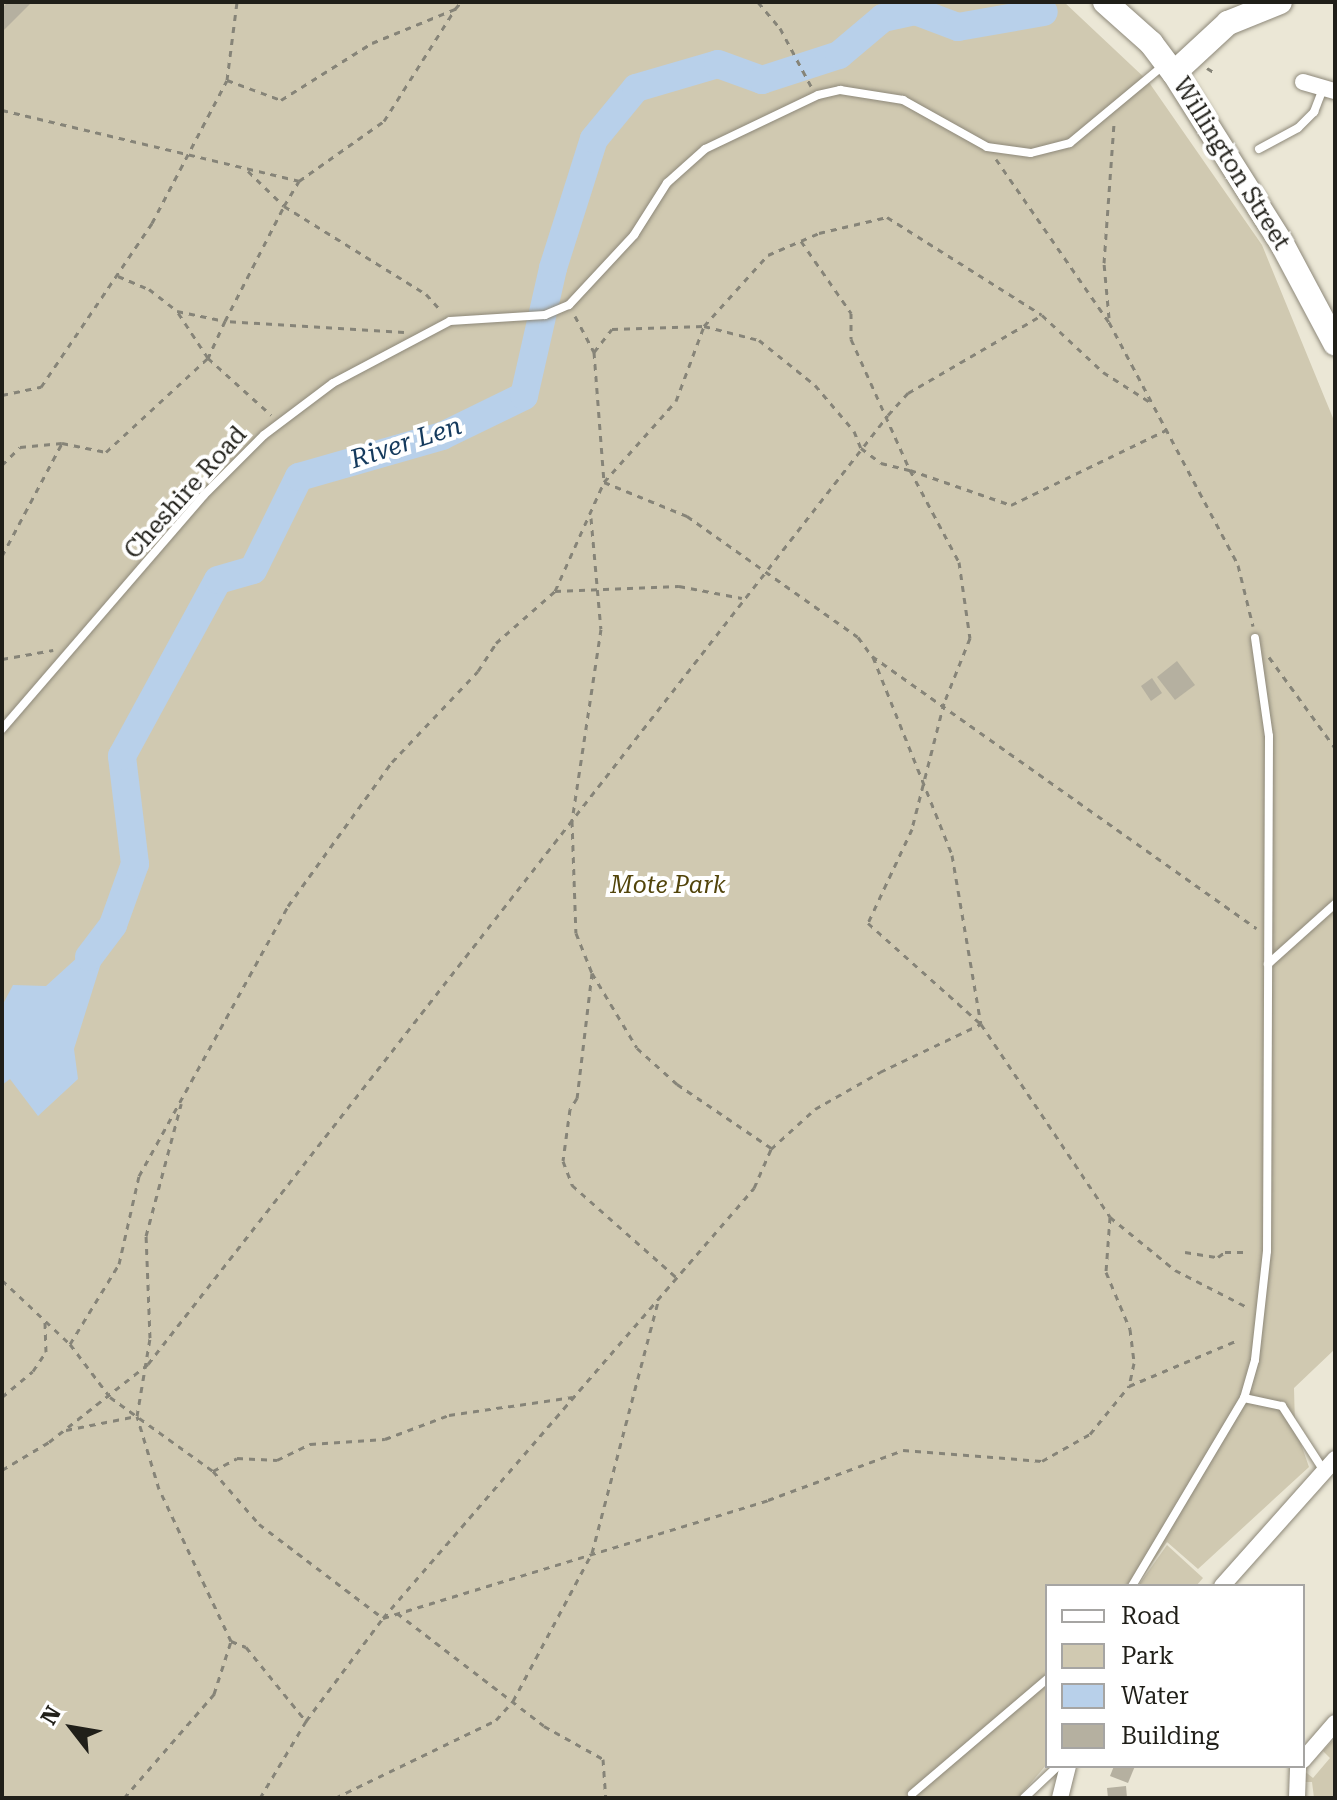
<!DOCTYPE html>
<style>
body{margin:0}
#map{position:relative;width:1337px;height:1800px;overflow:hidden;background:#ebe7d6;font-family:"Roboto Serif",serif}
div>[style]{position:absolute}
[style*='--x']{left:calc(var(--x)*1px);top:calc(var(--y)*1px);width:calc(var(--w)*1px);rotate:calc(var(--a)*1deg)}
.green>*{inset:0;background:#d0c9b1}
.water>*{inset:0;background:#b8d0ea}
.river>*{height:28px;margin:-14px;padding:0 14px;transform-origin:14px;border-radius:14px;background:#b8d0ea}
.building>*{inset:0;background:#b5b0a0}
.path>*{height:3px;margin-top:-1.5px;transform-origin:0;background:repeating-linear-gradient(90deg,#868478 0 6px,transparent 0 12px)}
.roads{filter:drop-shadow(0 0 2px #8d8879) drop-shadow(0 0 2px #8d8879)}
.lane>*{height:8px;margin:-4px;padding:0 4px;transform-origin:4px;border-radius:4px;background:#fff}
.street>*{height:16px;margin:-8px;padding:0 8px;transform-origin:8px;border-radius:8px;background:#fff}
.secondary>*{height:24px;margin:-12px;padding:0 12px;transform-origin:12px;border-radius:12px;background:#fff}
span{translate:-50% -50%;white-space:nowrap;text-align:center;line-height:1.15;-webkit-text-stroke:8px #fff;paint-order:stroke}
.street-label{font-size:24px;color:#201f19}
.park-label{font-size:24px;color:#52440a;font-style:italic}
.water-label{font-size:26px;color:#153a5d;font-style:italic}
.frame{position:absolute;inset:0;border:4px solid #201f19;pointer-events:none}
.legend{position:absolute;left:1045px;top:1584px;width:260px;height:184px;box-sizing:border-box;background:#fff;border:2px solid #a6a5a3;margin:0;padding:10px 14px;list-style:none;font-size:24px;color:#201f19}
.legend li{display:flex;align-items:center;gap:16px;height:40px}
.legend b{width:40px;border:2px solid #a6a5a3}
.north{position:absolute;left:32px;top:1688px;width:80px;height:80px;-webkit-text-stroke:6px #fff;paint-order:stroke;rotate:301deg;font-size:22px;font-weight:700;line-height:32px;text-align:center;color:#201f19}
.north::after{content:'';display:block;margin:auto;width:28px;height:36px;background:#201f19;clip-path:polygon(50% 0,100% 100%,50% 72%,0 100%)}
</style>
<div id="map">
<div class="green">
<div style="clip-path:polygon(2px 2px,1064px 2px,1148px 81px,1262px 245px,1335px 423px,1335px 1349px,1294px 1388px,1295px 1427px,1309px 1467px,1198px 1569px,1167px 1542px,1136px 1586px,1047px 1586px,1047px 1764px,1018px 1798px,2px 1798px)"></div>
<div style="clip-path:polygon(1167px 1545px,1203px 1578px,1196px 1586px,1138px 1586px)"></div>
<div style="clip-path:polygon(1335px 1738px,1335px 1798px,1314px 1798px,1312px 1782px,1300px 1782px,1303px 1770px,1313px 1778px,1330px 1758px,1323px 1751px)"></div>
</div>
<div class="water">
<div style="clip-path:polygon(113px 925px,74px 1049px,78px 1079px,38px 1116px,10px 1079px,2px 1085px,2px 1006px,13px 985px,46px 986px)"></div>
</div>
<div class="river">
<div style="--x:89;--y:957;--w:40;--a:-53"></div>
<div style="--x:113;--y:925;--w:65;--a:-70.2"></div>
<div style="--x:135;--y:864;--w:109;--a:-96.9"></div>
<div style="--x:122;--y:756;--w:200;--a:-61.4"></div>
<div style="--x:218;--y:580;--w:36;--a:-16"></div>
<div style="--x:253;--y:570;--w:104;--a:-63.7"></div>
<div style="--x:299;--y:477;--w:149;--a:-16"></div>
<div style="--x:442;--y:436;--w:91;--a:-26"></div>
<div style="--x:524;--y:396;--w:131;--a:-77.2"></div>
<div style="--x:553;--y:268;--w:135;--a:-72.4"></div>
<div style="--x:594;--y:139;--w:66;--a:-50.5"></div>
<div style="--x:636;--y:88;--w:85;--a:-16.3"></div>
<div style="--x:718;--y:64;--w:47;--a:20"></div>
<div style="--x:762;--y:80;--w:81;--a:-18"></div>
<div style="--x:839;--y:55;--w:57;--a:-40.1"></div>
<div style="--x:883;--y:18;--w:33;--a:-12"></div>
<div style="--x:915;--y:11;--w:46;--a:20.4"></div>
<div style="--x:958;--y:27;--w:87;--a:-9.9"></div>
</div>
<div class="building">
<div style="clip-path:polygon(8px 2px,32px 2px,2px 32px,2px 8px)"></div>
<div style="clip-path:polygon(1177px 661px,1195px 685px,1175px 700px,1157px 677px)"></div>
<div style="clip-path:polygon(1152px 678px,1162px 693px,1151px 701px,1141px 686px)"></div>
<div style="clip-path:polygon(1114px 1766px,1135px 1766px,1128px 1783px,1110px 1776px)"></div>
<div style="clip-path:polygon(1126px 1786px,1127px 1798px,1108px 1798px,1107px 1788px)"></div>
</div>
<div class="path">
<div style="--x:758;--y:2;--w:34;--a:50"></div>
<div style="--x:780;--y:28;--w:66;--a:61.9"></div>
<div style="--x:1207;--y:68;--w:9;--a:32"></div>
<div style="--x:227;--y:80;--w:58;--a:20.3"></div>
<div style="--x:281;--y:100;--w:107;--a:-32.1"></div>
<div style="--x:372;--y:43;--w:90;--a:-22.3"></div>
<div style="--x:455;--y:9;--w:9;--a:-49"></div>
<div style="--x:2;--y:110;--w:305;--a:13.4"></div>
<div style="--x:299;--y:181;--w:104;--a:-35.2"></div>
<div style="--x:384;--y:121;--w:133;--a:-57.6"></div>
<div style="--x:996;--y:159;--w:198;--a:55.3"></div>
<div style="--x:1109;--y:322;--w:275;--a:62"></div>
<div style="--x:1238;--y:565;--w:63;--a:76.2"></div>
<div style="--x:248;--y:171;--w:50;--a:44.2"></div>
<div style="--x:284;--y:206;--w:29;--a:-59"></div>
<div style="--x:801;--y:241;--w:88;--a:55.2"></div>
<div style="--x:851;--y:313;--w:26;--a:90"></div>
<div style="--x:851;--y:339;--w:144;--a:65.8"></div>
<div style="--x:910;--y:470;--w:107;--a:19.1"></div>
<div style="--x:1011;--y:505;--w:172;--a:-25.8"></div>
<div style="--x:118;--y:276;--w:34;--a:23"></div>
<div style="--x:149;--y:289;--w:34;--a:38"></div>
<div style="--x:575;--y:316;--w:41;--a:62.2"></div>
<div style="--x:594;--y:352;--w:130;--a:85.6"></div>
<div style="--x:604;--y:482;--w:90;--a:22.3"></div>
<div style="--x:687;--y:516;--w:209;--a:35.3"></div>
<div style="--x:858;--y:637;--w:24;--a:54"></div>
<div style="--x:872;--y:656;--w:471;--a:35.3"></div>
<div style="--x:1109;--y:318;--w:55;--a:-95.2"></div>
<div style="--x:1104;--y:263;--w:141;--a:-85.9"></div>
<div style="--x:404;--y:332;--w:179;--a:-176.5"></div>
<div style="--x:225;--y:321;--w:129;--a:-62.8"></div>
<div style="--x:284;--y:206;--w:167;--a:31.8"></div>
<div style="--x:426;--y:294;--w:24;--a:48"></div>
<div style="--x:594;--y:352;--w:29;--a:-52"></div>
<div style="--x:612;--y:329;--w:92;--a:-1.9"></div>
<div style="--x:704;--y:326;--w:57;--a:14.3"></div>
<div style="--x:759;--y:340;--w:72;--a:38.8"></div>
<div style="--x:815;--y:385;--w:60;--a:49.7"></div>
<div style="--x:854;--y:431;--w:18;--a:68"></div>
<div style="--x:861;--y:448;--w:25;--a:37"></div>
<div style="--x:881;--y:463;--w:30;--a:14"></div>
<div style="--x:910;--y:470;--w:104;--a:62"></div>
<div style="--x:959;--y:562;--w:77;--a:81.8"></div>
<div style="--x:970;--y:638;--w:70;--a:111.8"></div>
<div style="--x:944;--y:703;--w:130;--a:104.3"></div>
<div style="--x:912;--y:829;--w:104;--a:115.1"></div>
<div style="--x:868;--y:923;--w:152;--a:41.8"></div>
<div style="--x:2;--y:395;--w:40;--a:-12"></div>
<div style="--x:41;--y:387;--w:198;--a:-55.9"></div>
<div style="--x:152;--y:223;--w:161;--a:-62.3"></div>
<div style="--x:227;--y:80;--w:79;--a:-82.7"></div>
<div style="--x:2;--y:465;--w:25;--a:-45"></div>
<div style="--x:20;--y:447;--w:42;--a:-5.4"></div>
<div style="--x:591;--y:518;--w:111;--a:84.9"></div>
<div style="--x:601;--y:629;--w:194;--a:98.6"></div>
<div style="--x:572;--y:821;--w:112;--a:88"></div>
<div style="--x:576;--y:933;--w:43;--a:68.2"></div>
<div style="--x:592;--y:973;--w:87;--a:59"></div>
<div style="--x:637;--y:1048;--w:54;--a:42"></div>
<div style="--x:677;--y:1084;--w:114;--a:34.2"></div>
<div style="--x:2;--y:556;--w:128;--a:-62"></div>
<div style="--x:62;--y:443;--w:45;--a:11.6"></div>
<div style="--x:106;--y:452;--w:139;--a:-42.7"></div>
<div style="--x:208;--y:358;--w:56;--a:-123.4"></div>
<div style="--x:177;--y:311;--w:49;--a:11.8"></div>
<div style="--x:225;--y:321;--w:41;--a:114.7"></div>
<div style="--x:208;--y:358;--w:85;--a:42.1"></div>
<div style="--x:555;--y:591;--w:124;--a:-2.3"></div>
<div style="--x:679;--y:586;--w:64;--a:10.8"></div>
<div style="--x:873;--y:657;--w:213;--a:68.2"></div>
<div style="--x:952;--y:855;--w:171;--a:80.3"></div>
<div style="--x:1269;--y:657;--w:112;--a:54"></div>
<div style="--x:2;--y:659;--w:52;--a:-10"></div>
<div style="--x:592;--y:973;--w:126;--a:96.8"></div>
<div style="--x:577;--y:1098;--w:13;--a:122"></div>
<div style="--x:570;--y:1109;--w:52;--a:97.7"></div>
<div style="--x:563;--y:1161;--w:26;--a:69"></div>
<div style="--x:572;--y:1185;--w:139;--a:41.5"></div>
<div style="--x:1110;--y:1217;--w:55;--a:94.2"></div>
<div style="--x:1106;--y:1272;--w:62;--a:67.2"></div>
<div style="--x:1130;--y:1329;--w:34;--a:83"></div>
<div style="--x:1134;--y:1363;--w:24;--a:102"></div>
<div style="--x:1185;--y:1252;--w:33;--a:9"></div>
<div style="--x:1218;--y:1257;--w:9;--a:-36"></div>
<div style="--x:1225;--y:1252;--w:20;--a:0"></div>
<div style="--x:2;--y:1280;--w:93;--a:43.3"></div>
<div style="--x:70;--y:1344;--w:66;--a:53"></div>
<div style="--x:110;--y:1397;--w:127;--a:35.7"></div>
<div style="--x:213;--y:1471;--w:70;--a:49"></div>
<div style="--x:259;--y:1524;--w:156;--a:37.2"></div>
<div style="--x:383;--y:1618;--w:403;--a:-17"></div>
<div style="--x:768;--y:1500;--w:144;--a:-20.3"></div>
<div style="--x:903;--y:1450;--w:139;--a:4.5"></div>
<div style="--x:1042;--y:1461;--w:55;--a:-29.4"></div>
<div style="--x:1090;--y:1434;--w:62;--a:-50.9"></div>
<div style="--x:1129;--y:1386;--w:118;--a:-22.9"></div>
<div style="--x:70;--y:1344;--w:94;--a:-58.5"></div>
<div style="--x:119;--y:1264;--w:90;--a:-77.2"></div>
<div style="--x:139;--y:1176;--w:308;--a:-61.1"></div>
<div style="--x:288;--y:906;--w:178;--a:-54.2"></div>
<div style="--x:392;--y:762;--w:125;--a:-46.6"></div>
<div style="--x:478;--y:671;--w:33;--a:-57"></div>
<div style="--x:496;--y:643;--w:79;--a:-41.4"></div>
<div style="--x:555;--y:591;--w:120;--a:-65.8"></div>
<div style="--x:604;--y:482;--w:108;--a:-48.4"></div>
<div style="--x:676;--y:401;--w:80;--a:-69.5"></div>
<div style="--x:704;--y:326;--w:96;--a:-48"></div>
<div style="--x:768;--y:255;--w:56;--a:-23.3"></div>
<div style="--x:819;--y:233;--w:70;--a:-13.2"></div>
<div style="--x:887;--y:217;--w:183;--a:32.3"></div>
<div style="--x:1042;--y:315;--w:83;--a:43.1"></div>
<div style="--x:1103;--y:372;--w:59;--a:32.6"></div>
<div style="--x:2;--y:1397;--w:40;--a:-40"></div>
<div style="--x:33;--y:1371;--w:23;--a:-56"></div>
<div style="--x:46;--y:1352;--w:32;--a:-92"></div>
<div style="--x:66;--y:1430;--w:72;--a:-11.2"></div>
<div style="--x:2;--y:1470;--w:55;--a:-30.8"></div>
<div style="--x:49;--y:1442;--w:126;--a:-38.2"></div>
<div style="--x:148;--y:1364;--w:1203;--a:-52.05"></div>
<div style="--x:888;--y:415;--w:30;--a:-48"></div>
<div style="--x:908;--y:393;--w:155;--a:-30.2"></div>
<div style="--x:213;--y:1471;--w:27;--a:-28"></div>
<div style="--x:237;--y:1458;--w:40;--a:2.9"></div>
<div style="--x:277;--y:1460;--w:37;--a:-26"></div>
<div style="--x:310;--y:1444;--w:75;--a:-3.8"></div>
<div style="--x:385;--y:1439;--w:68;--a:-20.6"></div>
<div style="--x:449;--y:1415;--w:125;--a:-8.3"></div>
<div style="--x:397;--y:1613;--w:185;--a:37.5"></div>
<div style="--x:544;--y:1726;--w:68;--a:29.2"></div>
<div style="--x:603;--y:1759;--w:39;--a:86"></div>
<div style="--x:231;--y:1641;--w:16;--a:22"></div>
<div style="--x:246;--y:1647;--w:95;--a:51"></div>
<div style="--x:124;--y:1798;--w:138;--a:-49.1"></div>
<div style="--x:214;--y:1694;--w:56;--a:-72.2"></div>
<div style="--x:231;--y:1641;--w:168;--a:-115.3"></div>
<div style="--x:159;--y:1489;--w:76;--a:-106.8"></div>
<div style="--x:137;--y:1416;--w:79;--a:-80.5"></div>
<div style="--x:150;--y:1338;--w:102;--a:-92.2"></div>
<div style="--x:146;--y:1236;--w:137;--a:-75.1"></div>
<div style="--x:260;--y:1798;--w:90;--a:-59.1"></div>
<div style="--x:306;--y:1721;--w:129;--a:-53.2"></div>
<div style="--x:383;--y:1618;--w:568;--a:-49.21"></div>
<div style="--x:754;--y:1188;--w:43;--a:-66.4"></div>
<div style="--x:771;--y:1149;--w:59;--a:-42.3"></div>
<div style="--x:815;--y:1109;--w:75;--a:-29.6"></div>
<div style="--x:880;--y:1072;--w:112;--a:-25.4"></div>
<div style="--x:981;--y:1024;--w:232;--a:56.2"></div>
<div style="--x:1110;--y:1217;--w:84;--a:39.2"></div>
<div style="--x:1175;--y:1270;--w:81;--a:27.2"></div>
<div style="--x:335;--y:1798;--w:179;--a:-25.8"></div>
<div style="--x:496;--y:1720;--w:25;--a:-48"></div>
<div style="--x:513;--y:1701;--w:168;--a:-61.9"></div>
<div style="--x:592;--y:1553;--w:260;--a:-75.3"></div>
</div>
<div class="roads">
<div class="lane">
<div style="--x:1259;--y:149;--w:44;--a:-28.3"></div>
<div style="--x:1298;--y:128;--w:23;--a:-45"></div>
<div style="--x:1314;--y:112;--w:26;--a:-69"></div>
<div style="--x:1255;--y:638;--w:99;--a:81.9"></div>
<div style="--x:1269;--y:736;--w:515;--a:90.22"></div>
<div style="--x:1267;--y:1251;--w:110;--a:96.3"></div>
<div style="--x:1255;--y:1360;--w:40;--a:106"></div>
<div style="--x:1244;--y:1398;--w:39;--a:12"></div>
<div style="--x:1282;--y:1406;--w:77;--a:57.1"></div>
<div style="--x:2;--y:729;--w:308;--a:-49.2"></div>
<div style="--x:203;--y:496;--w:86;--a:-45"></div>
<div style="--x:264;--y:435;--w:86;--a:-37"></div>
<div style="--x:333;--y:383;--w:132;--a:-27.9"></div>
<div style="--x:450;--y:321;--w:95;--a:-3.6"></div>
<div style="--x:545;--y:315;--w:26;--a:-23"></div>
<div style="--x:569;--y:305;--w:96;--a:-47.1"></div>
<div style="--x:634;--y:235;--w:62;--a:-57.6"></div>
<div style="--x:667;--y:183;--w:51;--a:-41.8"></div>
<div style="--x:705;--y:149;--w:125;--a:-25.5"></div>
<div style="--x:818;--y:95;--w:23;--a:-13"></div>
<div style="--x:840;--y:90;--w:64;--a:9"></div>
<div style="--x:903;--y:100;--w:96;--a:29.2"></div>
<div style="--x:987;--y:147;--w:44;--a:7.8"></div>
<div style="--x:1031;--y:153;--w:40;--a:-14.4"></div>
<div style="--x:1070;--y:143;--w:124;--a:-39.7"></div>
<div style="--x:1268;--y:964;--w:90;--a:-41.8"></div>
<div style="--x:1132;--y:1586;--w:219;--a:-59.2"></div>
<div style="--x:912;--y:1794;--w:177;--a:-40.4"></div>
<div style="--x:1024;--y:1798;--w:47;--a:-43.3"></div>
</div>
<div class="street">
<div style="--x:1303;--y:82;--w:33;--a:16"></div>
<div style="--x:1222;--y:1586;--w:170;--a:-48.3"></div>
<div style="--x:1303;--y:1760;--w:49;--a:-49.1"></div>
<div style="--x:1060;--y:1798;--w:33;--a:-76"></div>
<div style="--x:1297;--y:1798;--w:32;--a:-88"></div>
</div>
<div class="secondary">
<div style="--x:1105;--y:2;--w:62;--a:41.7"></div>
<div style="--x:1151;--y:43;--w:38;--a:53"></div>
<div style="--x:1174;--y:73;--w:200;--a:57.7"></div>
<div style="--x:1281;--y:242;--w:115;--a:61.9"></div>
<div style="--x:1174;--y:73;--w:74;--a:-42.8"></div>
<div style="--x:1228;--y:23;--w:56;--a:-22"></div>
</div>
</div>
<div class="street-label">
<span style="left:1231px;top:164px;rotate:58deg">Willington Street</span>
<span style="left:186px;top:493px;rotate:-48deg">Cheshire Road</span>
</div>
<div class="park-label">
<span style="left:668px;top:886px">Mote Park</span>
</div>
<div class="water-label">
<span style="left:406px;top:443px;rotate:-18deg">River Len</span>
</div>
<div class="frame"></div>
<ul class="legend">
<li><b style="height:10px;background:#fff"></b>Road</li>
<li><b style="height:22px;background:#d0c9b1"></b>Park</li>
<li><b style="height:22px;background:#b8d0ea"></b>Water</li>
<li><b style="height:22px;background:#b5b0a0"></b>Building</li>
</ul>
<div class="north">N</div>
</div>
